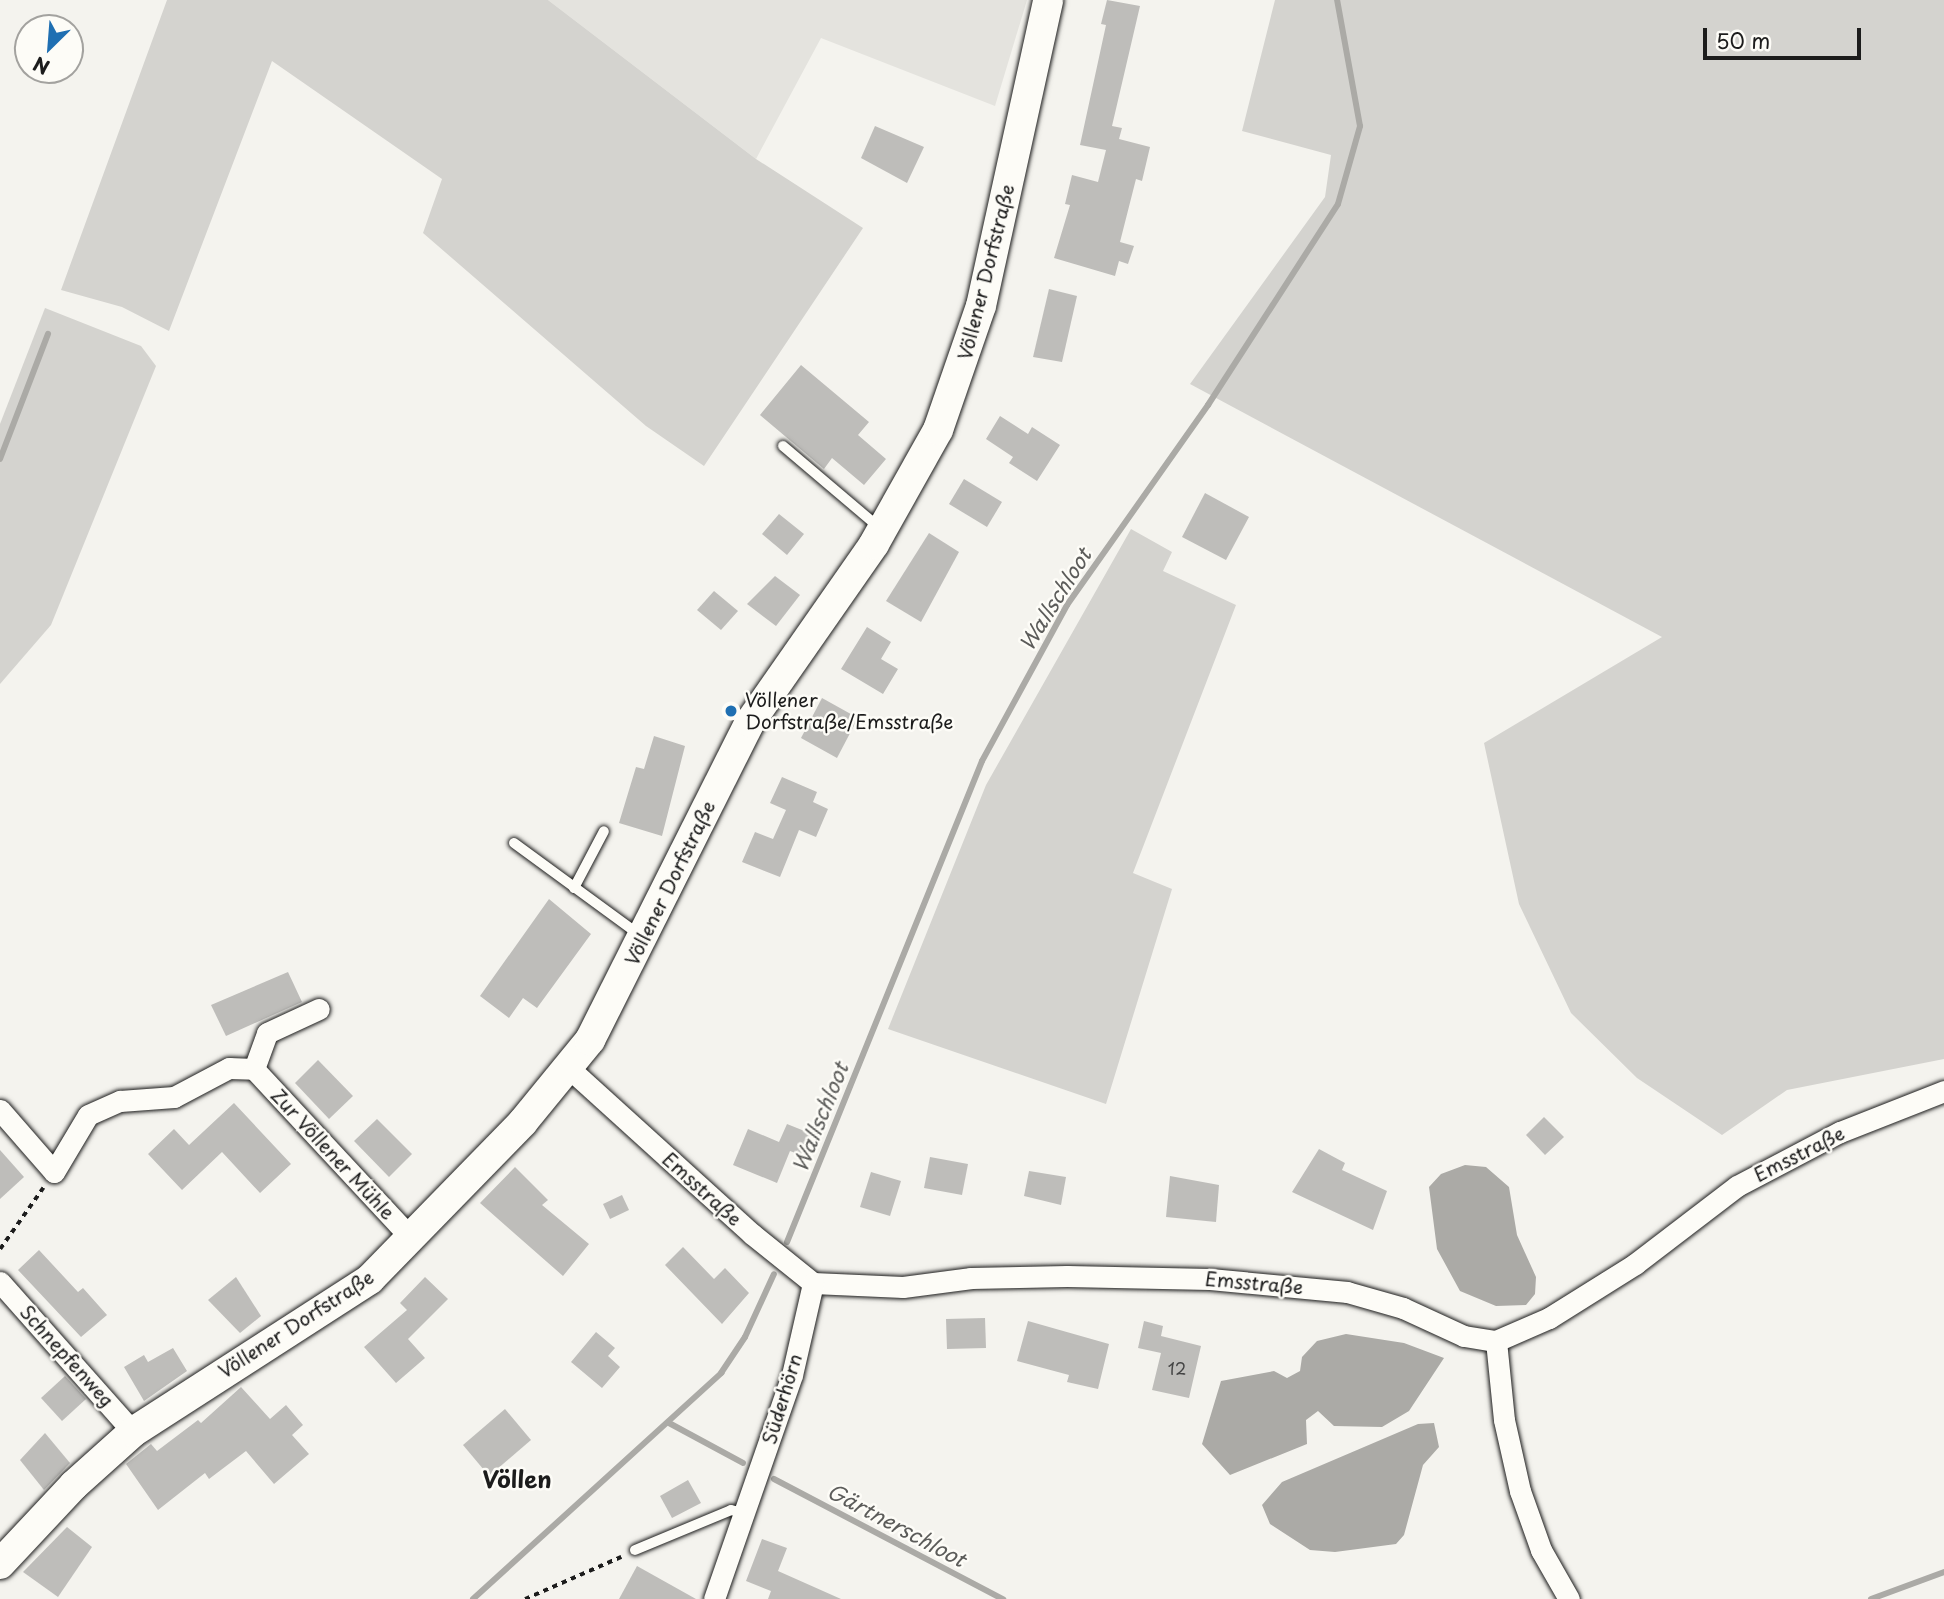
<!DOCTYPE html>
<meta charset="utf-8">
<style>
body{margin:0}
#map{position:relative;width:1944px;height:1599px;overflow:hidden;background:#f4f3ee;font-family:"Playpen Sans",sans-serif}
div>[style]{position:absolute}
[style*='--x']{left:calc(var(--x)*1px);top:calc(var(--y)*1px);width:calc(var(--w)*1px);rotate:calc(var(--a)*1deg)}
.built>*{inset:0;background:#e4e3de}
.green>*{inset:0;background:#d4d3cf}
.water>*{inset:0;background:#abaaa6}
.stream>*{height:6px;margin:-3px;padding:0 3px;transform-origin:3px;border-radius:3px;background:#abaaa6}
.building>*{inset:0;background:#bebdba}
.path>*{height:3.5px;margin-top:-1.75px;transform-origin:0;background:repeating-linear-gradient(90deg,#1c1c1c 0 5px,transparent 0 10px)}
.roads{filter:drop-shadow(0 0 2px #1c1c1c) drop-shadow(0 0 2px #1c1c1c)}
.lane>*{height:10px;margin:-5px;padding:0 5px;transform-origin:5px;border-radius:5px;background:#fdfcf7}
.street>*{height:21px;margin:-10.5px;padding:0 10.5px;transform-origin:10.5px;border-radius:10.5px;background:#fdfcf7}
.secondary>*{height:30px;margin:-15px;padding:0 15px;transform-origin:15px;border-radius:15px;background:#fdfcf7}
.dots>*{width:19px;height:19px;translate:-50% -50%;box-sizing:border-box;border:4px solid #fdfcf7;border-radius:50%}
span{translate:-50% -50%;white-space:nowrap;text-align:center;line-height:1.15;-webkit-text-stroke:5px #fdfcf7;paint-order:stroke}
.number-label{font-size:16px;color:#444}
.number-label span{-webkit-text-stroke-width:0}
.street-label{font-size:19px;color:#1c1c1c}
.poi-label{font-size:19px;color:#1c1c1c}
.left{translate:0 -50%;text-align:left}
.water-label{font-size:21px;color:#5c5c5a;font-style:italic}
.quarter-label{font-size:23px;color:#1c1c1c;font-weight:700}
.north{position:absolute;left:14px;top:14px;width:70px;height:70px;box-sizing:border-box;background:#fdfcf7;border:2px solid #a3a29f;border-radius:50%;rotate:205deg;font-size:19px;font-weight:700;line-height:28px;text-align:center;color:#1c1c1c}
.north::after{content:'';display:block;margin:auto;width:24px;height:32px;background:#1f6fb2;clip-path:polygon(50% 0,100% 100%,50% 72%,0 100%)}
.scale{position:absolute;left:1703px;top:28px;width:158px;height:32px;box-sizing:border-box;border:4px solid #1c1c1c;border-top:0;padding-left:9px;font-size:21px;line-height:24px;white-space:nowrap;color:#1c1c1c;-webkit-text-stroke:5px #fdfcf7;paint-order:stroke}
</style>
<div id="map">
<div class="built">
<div style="clip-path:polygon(548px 0,1027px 0,995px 106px,821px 38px,756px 159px)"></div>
</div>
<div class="green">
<div style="clip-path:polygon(167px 0,548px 0,756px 159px,863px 228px,704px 466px,646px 426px,423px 233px,442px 179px,272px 61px,169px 331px,122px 307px,61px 290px)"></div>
<div style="clip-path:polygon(1275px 0,1944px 0,1944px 1059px,1787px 1090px,1722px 1135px,1637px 1078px,1571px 1013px,1519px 904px,1484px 743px,1662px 637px,1190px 384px,1325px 197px,1331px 155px,1242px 131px)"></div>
<div style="clip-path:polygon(45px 308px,141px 346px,156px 366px,51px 625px,0 684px,0 424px)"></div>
<div style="clip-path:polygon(1131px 529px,1172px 552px,1163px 571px,1236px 605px,1133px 873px,1172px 889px,1106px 1104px,888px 1029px,986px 785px)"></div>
</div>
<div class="water">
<div style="clip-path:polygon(1465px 1165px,1486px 1167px,1509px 1187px,1517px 1235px,1536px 1277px,1535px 1294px,1526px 1305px,1496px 1306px,1460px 1291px,1437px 1249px,1429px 1187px,1441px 1174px)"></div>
<div style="clip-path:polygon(1346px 1334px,1404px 1343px,1444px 1358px,1409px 1411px,1382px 1427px,1334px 1426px,1318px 1411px,1306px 1420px,1307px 1444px,1230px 1475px,1202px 1444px,1221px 1381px,1274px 1371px,1287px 1378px,1300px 1371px,1302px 1357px,1317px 1341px)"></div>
<div style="clip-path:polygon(1434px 1423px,1439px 1447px,1423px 1465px,1404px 1535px,1396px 1544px,1335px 1552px,1310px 1550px,1270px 1524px,1262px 1505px,1282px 1482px,1418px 1424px)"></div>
</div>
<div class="stream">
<div style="--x:0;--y:459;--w:134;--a:-69"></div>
<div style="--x:787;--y:1242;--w:519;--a:-67.93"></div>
<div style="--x:982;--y:761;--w:178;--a:-61.4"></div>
<div style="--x:1067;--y:605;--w:245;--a:-54.8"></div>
<div style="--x:1208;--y:405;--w:239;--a:-57.1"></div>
<div style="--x:1338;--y:204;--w:81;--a:-74.2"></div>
<div style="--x:1360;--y:126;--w:128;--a:-100.3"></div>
<div style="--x:669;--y:1423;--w:84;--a:28.4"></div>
<div style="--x:774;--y:1479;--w:259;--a:27.7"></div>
<div style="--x:473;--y:1599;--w:336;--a:-42.3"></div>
<div style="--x:721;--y:1373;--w:43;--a:-56.3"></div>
<div style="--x:745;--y:1337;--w:69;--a:-65.3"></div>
<div style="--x:1871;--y:1599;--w:78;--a:-20.3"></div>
</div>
<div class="building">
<div style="clip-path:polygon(1107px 0,1140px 6px,1112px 126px,1122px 128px,1119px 139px,1150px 147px,1142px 181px,1136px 179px,1120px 242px,1134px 246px,1128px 264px,1119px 261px,1115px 276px,1054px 258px,1070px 205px,1065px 204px,1072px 175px,1098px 182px,1106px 150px,1080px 145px,1106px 25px,1101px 24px)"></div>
<div style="clip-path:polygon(875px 126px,924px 147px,907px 183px,861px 158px)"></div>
<div style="clip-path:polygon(1049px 289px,1077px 296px,1062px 362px,1033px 357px)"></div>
<div style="clip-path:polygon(801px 365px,869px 422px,858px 435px,886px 459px,864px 485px,832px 458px,824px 469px,760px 415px)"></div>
<div style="clip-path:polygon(1000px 416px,1028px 434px,1032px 427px,1060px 445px,1037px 481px,1009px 463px,1013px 457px,986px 439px)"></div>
<div style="clip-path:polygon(964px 479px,1002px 502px,987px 527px,949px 504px)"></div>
<div style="clip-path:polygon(1205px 493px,1249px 517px,1226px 560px,1182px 537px)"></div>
<div style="clip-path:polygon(779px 514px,804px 534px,787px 555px,762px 534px)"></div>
<div style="clip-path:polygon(929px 533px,959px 552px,921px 622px,886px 601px)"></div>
<div style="clip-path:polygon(775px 576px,800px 595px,776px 626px,747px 604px)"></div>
<div style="clip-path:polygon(714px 591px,738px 611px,721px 630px,697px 610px)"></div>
<div style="clip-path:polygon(867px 627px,891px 642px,881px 659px,898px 669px,883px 694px,841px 669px)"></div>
<div style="clip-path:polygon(822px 698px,858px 718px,837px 758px,801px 738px)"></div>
<div style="clip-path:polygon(654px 736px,685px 746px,662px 836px,619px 823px,636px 767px,644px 769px)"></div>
<div style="clip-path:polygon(782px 777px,817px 792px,813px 802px,828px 809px,816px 837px,799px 830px,780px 877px,742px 862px,755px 832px,773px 839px,786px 810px,770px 803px)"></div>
<div style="clip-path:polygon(549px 899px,591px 934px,537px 1008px,523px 998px,509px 1018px,480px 996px)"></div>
<div style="clip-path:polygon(288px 972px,302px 1002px,226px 1036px,211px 1005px)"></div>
<div style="clip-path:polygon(318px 1060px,353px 1096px,329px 1119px,295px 1083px)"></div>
<div style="clip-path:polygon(234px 1103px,291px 1164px,260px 1193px,222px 1152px,182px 1190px,148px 1154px,174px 1129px,189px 1145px)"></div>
<div style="clip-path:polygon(1544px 1117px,1564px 1137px,1545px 1155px,1526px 1135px)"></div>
<div style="clip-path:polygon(377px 1119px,412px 1154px,389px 1177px,354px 1141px)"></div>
<div style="clip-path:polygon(787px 1124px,812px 1134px,803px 1156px,790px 1151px,777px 1183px,733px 1165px,748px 1129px,779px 1142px)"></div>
<div style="clip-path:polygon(1319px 1149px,1345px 1163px,1342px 1170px,1387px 1191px,1373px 1230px,1292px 1192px)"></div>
<div style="clip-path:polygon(0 1150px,24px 1177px,0 1199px)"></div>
<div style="clip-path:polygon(930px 1157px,968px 1164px,962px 1195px,924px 1188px)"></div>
<div style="clip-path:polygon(515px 1167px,548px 1200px,542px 1205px,589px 1244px,563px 1276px,480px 1203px)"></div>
<div style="clip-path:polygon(1029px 1171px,1066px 1177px,1061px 1205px,1024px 1196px)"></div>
<div style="clip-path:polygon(871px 1172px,901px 1181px,890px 1216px,860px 1207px)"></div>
<div style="clip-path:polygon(1170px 1176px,1219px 1185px,1216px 1222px,1166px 1217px)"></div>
<div style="clip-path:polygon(622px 1195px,629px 1210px,610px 1219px,603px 1204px)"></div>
<div style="clip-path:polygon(683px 1247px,714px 1279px,725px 1268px,749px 1293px,722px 1324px,665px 1265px)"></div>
<div style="clip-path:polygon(39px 1250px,78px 1292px,83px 1288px,107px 1315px,81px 1337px,18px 1270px)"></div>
<div style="clip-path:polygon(236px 1277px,261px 1316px,240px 1333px,208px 1300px)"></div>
<div style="clip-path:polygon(425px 1277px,448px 1299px,408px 1339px,425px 1358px,396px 1383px,364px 1347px,407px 1310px,400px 1303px)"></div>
<div style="clip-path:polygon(985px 1318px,986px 1348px,947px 1349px,946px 1319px)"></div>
<div style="clip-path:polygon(1028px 1321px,1109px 1344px,1098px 1389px,1067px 1382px,1069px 1375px,1017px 1361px)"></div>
<div style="clip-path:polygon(1144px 1321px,1163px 1326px,1161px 1336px,1201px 1346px,1189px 1398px,1152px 1390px,1161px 1353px,1138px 1348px)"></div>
<div style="clip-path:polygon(596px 1332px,615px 1348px,608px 1356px,620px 1367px,602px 1388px,571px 1362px)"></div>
<div style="clip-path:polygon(173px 1348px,187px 1371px,144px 1401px,124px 1367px,144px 1355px,148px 1362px)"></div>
<div style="clip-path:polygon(65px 1376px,86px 1399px,62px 1421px,41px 1398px)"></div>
<div style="clip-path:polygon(241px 1387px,270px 1419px,286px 1405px,303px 1425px,292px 1435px,309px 1454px,274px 1484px,246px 1451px,209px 1479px,205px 1473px,158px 1510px,126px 1464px,151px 1444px,157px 1451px,198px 1420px,201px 1423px)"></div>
<div style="clip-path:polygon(505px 1409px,531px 1440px,489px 1476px,463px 1445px)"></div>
<div style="clip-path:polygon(45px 1433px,70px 1463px,44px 1490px,20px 1460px)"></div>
<div style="clip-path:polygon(688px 1480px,701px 1503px,672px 1518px,660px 1496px)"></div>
<div style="clip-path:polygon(67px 1527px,92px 1547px,58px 1597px,23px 1572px)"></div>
<div style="clip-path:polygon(762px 1539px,787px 1548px,778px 1571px,841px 1599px,768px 1599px,771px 1591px,746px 1581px)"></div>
<div style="clip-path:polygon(637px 1566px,696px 1599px,619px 1599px)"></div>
</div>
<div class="path">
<div style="--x:0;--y:1249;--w:75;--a:-54.8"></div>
<div style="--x:525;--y:1599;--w:105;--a:-23.6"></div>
</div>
<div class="roads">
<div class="lane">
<div style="--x:783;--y:446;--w:128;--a:40.3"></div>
<div style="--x:514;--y:843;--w:157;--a:36.2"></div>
<div style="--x:574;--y:888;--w:64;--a:-62.2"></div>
<div style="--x:635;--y:1550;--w:104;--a:-22.6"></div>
<div style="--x:731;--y:1510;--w:13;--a:13"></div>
</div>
<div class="street">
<div style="--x:254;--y:1069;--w:38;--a:-70"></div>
<div style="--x:267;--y:1033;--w:57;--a:-24.8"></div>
<div style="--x:570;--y:1069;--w:246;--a:42.2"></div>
<div style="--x:752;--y:1234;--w:78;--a:38.8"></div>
<div style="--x:813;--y:1283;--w:90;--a:2.5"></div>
<div style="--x:903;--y:1287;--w:69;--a:-7.5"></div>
<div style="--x:971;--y:1278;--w:96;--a:-1.2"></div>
<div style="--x:1067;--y:1276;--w:143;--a:1.2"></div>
<div style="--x:1210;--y:1279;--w:138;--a:5.4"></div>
<div style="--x:1347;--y:1292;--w:58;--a:15.9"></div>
<div style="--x:1403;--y:1308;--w:67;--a:24.7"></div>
<div style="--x:1464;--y:1336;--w:32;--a:9"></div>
<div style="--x:1496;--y:1341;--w:58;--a:-23.5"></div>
<div style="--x:1549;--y:1318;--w:102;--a:-32.1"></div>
<div style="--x:1635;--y:1264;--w:128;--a:-37.4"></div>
<div style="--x:1737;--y:1186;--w:116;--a:-27.7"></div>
<div style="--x:1840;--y:1132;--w:112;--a:-21.5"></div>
<div style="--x:0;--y:1110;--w:82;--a:48.9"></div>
<div style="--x:54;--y:1172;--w:66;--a:-59.2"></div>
<div style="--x:88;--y:1115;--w:35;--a:-24"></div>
<div style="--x:120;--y:1101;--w:54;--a:-4.2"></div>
<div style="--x:174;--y:1097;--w:62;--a:-27.8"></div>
<div style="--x:229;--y:1068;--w:25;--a:2"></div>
<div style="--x:254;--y:1069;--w:231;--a:47.1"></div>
<div style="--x:0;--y:1282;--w:200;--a:48.4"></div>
<div style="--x:1496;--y:1341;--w:79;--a:84.2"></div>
<div style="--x:1504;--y:1420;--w:73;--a:77.3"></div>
<div style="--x:1520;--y:1491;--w:63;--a:70.4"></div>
<div style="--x:1541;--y:1550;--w:56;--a:60.3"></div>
<div style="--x:714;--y:1599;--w:237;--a:-70.8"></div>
<div style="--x:792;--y:1375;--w:94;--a:-77.1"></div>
</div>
<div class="secondary">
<div style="--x:0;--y:1564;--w:108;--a:-46.9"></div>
<div style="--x:74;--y:1485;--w:79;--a:-41.9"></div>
<div style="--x:133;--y:1432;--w:282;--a:-32.8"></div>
<div style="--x:370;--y:1279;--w:219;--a:-45.7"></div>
<div style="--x:523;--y:1122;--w:106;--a:-50.7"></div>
<div style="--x:590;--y:1040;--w:356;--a:-63.3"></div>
<div style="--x:750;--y:722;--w:217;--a:-55.1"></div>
<div style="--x:874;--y:544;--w:131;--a:-60.7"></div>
<div style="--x:938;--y:430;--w:131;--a:-70.9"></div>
<div style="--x:981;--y:306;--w:313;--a:-77.6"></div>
</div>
</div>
<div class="dots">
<div style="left:731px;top:711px;background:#1f6fb2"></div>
</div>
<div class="number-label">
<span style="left:1177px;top:1368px">12</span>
</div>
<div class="street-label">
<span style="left:986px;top:272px;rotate:-76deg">Völlener Dorfstraße</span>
<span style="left:670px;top:883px;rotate:-64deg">Völlener Dorfstraße</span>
<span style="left:333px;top:1154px;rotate:47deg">Zur Völlener Mühle</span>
<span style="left:1799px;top:1154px;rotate:-27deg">Emsstraße</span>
<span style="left:702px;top:1189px;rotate:42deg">Emsstraße</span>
<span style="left:1254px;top:1283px;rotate:5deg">Emsstraße</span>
<span style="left:296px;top:1324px;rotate:-33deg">Völlener Dorfstraße</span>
<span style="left:67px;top:1356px;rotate:48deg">Schnepfenweg</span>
<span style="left:782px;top:1399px;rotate:-73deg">Süderhörn</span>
</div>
<div class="poi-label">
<span class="left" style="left:745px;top:711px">Völlener<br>Dorfstraße/Emsstraße</span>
</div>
<div class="water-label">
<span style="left:1054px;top:599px;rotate:-58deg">Wallschloot</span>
<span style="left:819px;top:1117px;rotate:-68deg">Wallschloot</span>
<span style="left:897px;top:1524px;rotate:28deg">Gärtnerschloot</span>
</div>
<div class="quarter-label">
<span style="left:517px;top:1479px">Völlen</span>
</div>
<div class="north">N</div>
<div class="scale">50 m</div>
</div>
